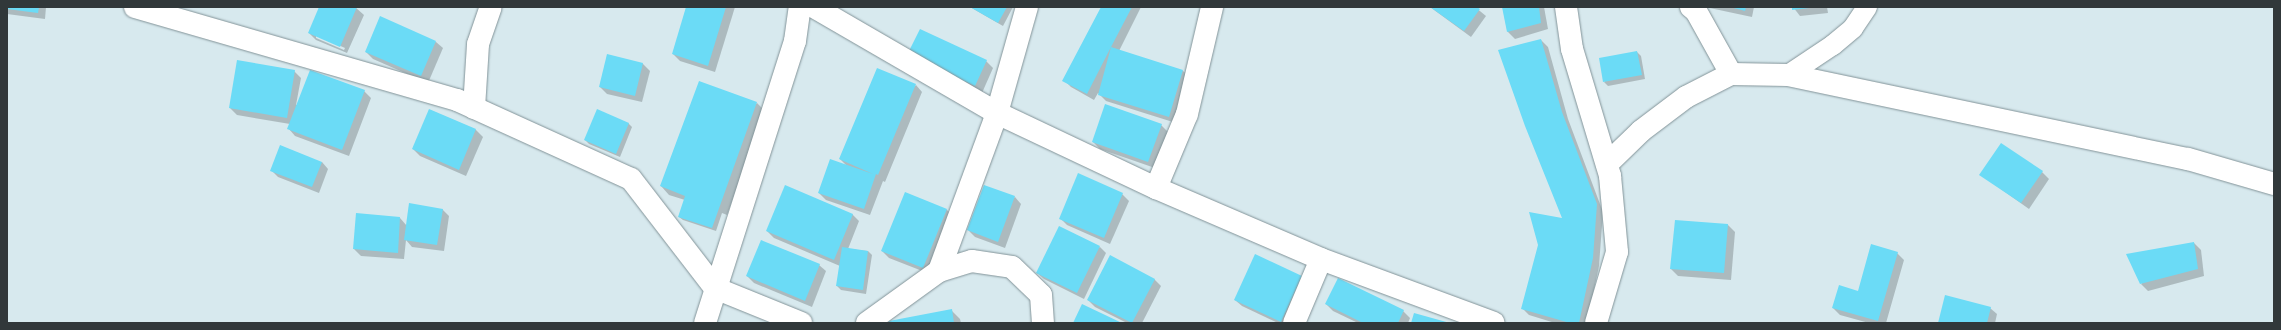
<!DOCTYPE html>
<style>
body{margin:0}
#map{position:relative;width:2281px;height:330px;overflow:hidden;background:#d7e9ee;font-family:"IBM Plex Sans",sans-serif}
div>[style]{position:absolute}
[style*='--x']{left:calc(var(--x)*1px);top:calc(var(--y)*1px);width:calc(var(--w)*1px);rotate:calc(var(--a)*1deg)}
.shadow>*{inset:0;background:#0003}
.building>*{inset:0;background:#6bdbf6}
.roads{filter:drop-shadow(0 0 1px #829398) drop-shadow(0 0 1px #829398)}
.lane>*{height:20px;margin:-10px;padding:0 10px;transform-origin:10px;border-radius:10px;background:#fff}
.street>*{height:22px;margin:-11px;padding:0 11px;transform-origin:11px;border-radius:11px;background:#fff}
.secondary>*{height:22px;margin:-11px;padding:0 11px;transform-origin:11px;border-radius:11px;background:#fff}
span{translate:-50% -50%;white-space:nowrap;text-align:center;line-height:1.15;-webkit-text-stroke:3px #fff;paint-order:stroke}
.frame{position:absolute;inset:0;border:8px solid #31383a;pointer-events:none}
</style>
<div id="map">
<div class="shadow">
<div style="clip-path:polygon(7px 7px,46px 7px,45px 19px,7px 14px)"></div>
<div style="clip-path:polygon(evenodd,320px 7px,355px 7px,364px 15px,347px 53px,316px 40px,309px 33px,320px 7px,316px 35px,345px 48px,344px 50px,316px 38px,316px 35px)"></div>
<div style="clip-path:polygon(687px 7px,735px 7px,715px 72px,680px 61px,673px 54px)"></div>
<div style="clip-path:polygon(970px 7px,1013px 7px,1003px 26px)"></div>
<div style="clip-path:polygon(1102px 7px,1141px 7px,1119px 51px,1183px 71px,1190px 77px,1176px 123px,1106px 101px,1098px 93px,1094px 100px,1071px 87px,1064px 80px)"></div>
<div style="clip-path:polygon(1430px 7px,1475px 7px,1486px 16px,1471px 37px)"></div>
<div style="clip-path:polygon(1503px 7px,1544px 7px,1548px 29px,1515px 39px,1508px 32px)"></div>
<div style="clip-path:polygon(1705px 7px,1754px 7px,1752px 17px)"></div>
<div style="clip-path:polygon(1793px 7px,1827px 7px,1828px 13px,1800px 16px)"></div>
<div style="clip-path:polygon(1541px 40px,1548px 47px,1568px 119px,1603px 212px,1599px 266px,1587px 323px,1555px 323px,1529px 315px,1522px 308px,1563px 219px)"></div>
<div style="clip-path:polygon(436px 42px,443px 48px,428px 83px,373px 59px,366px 52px)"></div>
<div style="clip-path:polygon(1637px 52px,1641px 56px,1645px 79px,1608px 86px,1604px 82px)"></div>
<div style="clip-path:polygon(608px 55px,643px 64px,650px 71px,642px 102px,607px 94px,600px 87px)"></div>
<div style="clip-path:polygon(238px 61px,294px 71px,301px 78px,296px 105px,364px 91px,371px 98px,349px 156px,295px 136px,289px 129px,290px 124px,237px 115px,230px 108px)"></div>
<div style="clip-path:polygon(986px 61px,993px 68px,982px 93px,915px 62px)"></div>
<div style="clip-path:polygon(916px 85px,922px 92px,885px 182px,883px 181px,870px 215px,826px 200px,819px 193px,847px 166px,840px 159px)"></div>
<div style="clip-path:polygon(757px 103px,765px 111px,727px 215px,722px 213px,716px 231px,683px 220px,679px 217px,685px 200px,669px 195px,661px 186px)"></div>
<div style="clip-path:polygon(430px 110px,476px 130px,483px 137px,466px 176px,420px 156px,413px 149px)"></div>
<div style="clip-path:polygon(628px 123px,632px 127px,620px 157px,589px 144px,585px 140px)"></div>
<div style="clip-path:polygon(1161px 125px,1168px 132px,1155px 168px,1100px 149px,1093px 142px)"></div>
<div style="clip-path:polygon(322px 162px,328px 169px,319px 193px,278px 177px,272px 171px)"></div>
<div style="clip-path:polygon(2042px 172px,2049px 179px,2029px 209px,1981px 175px)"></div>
<div style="clip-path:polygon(905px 194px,947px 210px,954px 217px,930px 274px,889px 258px,882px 251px)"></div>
<div style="clip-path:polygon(1122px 194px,1129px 201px,1110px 244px,1067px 225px,1060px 218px)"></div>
<div style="clip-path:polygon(1015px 197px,1021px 204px,1005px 248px,975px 237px,968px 230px)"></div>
<div style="clip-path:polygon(442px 209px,449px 216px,444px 251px,412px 247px,406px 240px,404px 259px,361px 256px,354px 249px,400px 218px,407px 226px)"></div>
<div style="clip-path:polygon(852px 214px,859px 221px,848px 249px,868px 251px,872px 255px,866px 294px,841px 290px,837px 286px,840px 266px,774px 238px,767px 231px)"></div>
<div style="clip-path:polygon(1676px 221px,1728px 225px,1735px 232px,1731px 280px,1678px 276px,1671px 269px)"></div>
<div style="clip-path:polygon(2194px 243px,2201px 250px,2204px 276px,2148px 291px,2141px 284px)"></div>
<div style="clip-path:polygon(1100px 247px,1106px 253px,1084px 299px,1044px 279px,1037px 273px)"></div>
<div style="clip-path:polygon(1897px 253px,1904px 260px,1886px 323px,1869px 323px,1840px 315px,1833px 308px,1859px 292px)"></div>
<div style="clip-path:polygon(819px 265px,826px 271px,812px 307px,754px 283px,747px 276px)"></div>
<div style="clip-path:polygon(1301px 277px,1290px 323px,1278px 323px,1242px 306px,1235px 300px)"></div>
<div style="clip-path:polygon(1154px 279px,1161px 286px,1142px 323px,1127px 323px,1095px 307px,1088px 300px)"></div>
<div style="clip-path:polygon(1326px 304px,1403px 311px,1410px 318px,1408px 323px,1358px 323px,1333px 311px)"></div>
<div style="clip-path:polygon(1990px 308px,1997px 314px,1995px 323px,1939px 323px)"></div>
<div style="clip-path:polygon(951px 310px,960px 319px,961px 323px,891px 323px)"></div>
</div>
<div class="building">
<div style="clip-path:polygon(7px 7px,39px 7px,38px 13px,7px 9px)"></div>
<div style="clip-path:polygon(319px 7px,357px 7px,340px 47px,308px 33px)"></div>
<div style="clip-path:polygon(686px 7px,726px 7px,708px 66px,672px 54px)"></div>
<div style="clip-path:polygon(970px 7px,1007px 7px,998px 23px)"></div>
<div style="clip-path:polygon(1101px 7px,1132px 7px,1111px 47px,1183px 70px,1169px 117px,1098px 95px,1111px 47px,1087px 94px,1062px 81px)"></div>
<div style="clip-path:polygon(1430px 7px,1477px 7px,1480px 9px,1464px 31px)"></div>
<div style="clip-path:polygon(1502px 7px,1539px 7px,1541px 23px,1507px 32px)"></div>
<div style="clip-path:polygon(1730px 7px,1746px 7px,1745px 11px)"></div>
<div style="clip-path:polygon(1792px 7px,1809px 7px,1809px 8px,1792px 10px)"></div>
<div style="clip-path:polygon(380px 16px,436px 41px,421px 76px,365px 52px)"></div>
<div style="clip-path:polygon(920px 29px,987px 60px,975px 86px,907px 55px)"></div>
<div style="clip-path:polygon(1541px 39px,1562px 112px,1597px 204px,1593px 258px,1579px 323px,1570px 323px,1521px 309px,1538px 245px,1529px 212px,1562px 218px,1525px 126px,1498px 50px)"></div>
<div style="clip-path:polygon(1637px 51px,1642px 75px,1603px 82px,1599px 58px)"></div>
<div style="clip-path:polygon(607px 54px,643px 63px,635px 96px,599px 87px)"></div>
<div style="clip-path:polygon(237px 60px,295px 70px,287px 118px,229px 108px)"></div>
<div style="clip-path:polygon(877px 68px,916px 84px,878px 175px,876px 174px,864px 209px,818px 193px,830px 159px,873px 174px,839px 159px)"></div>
<div style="clip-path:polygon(310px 70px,365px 90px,342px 150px,287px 129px)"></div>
<div style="clip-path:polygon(699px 81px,757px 102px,712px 228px,678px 217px,685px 196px,660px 186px)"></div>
<div style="clip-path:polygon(1105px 104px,1162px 124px,1148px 162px,1092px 142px)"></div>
<div style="clip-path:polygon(429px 109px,476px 129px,459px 170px,412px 149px)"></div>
<div style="clip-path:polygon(597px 109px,629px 123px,616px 154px,584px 140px)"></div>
<div style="clip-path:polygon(2001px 143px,2043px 171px,2021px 203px,1979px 175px)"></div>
<div style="clip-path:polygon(280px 145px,322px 162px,312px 187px,270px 171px)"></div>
<div style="clip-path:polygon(1078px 173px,1123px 193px,1104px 238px,1059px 219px)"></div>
<div style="clip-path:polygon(785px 185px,853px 214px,834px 260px,766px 231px)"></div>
<div style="clip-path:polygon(984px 185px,1015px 196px,998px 242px,967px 230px)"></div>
<div style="clip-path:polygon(905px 192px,947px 209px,923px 268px,881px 251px)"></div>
<div style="clip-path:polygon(409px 203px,443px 209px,437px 245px,404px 240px)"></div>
<div style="clip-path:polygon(356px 213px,400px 217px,398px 253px,353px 249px)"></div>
<div style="clip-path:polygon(1675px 220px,1728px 224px,1724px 273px,1670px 269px)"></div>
<div style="clip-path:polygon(1059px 226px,1100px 246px,1077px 293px,1036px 273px)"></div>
<div style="clip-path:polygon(761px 240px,820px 264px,805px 301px,746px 276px)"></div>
<div style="clip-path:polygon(2194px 242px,2198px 269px,2140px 284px,2126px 254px)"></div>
<div style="clip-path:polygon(1871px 244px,1898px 252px,1878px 321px,1832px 308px,1839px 285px,1858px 291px)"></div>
<div style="clip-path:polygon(842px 247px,868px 251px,863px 290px,836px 286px)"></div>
<div style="clip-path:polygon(1255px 254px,1302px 276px,1281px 322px,1234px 300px)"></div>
<div style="clip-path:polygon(1110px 255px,1155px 279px,1132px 323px,1087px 300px)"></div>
<div style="clip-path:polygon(1338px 278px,1404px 310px,1398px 323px,1363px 323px,1325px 304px)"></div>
<div style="clip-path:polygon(1945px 295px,1991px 307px,1987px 323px,1938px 323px)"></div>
<div style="clip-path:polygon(1082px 304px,1122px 323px,1073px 323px)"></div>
<div style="clip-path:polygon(952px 309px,954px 323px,890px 323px,889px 321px)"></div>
<div style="clip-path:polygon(1414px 313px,1450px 323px,1411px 323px)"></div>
</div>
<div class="roads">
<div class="lane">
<div style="--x:1788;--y:75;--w:54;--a:-33.7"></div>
<div style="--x:1833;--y:45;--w:26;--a:-40"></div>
<div style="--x:1853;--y:28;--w:25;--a:-56"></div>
</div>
<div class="street">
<div style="--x:135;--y:7;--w:335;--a:16.1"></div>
<div style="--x:457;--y:100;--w:191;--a:24.4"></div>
<div style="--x:631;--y:179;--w:138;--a:52.4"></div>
<div style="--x:715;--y:288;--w:93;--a:22.1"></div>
<div style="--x:814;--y:7;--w:211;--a:30.1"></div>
<div style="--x:997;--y:113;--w:176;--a:25.3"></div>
<div style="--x:1156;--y:188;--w:180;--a:23.3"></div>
<div style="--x:1321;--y:259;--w:184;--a:20.3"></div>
<div style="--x:1566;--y:7;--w:42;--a:81.9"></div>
<div style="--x:1572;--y:49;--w:133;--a:73.3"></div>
<div style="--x:1610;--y:176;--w:76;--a:84.7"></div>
<div style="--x:1617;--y:252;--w:74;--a:106.5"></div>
<div style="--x:1691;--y:7;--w:6;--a:39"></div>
<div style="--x:1696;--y:11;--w:72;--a:60.9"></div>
<div style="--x:474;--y:108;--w:64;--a:-86.4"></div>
<div style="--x:478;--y:44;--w:39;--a:-71"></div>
<div style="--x:1607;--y:164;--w:47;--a:-44.1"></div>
<div style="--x:1641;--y:131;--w:56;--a:-37.1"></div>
<div style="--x:1686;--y:97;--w:51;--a:-27.1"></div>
<div style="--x:1731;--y:74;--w:57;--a:1"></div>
<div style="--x:1788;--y:75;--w:409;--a:11.9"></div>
<div style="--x:2188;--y:159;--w:90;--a:16.2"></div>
<div style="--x:1156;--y:188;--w:80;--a:-67.3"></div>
<div style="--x:1187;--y:114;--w:110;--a:-76.8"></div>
<div style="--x:939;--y:271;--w:168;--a:-69.8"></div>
<div style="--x:997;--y:113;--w:110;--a:-74.2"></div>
<div style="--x:867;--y:323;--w:89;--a:-35.8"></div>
<div style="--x:939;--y:271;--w:34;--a:-17"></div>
<div style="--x:972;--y:261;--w:40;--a:8.5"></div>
<div style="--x:1012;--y:267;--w:40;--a:44"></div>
<div style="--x:1041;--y:295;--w:28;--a:86"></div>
<div style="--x:1294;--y:323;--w:69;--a:-67.1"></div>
</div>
<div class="secondary">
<div style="--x:705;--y:323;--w:296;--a:-72.3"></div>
<div style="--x:795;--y:41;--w:34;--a:-82"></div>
</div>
</div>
<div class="frame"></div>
</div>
